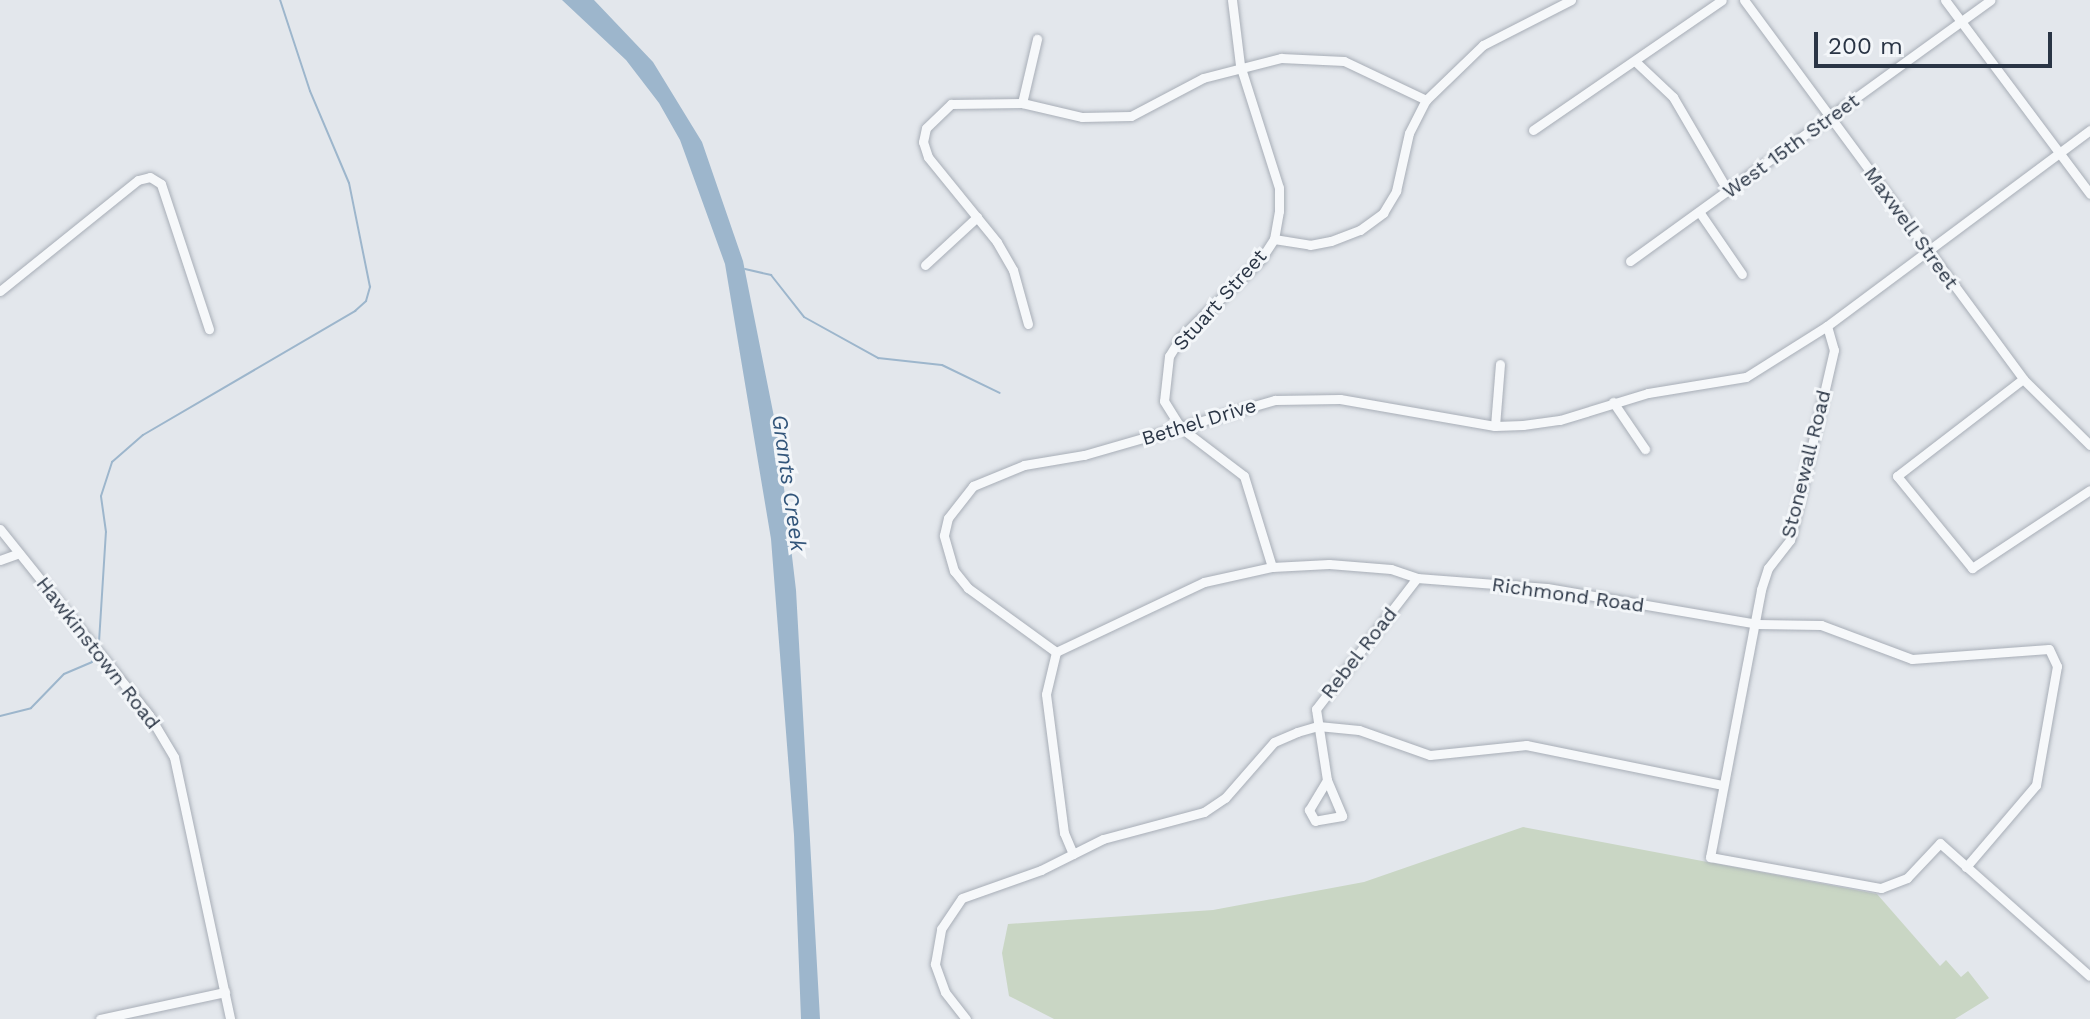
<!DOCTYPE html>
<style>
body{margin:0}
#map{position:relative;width:2090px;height:1019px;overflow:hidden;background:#e3e7ec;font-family:"Work Sans",sans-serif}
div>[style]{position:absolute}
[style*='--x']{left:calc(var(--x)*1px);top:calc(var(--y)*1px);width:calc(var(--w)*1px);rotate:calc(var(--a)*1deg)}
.green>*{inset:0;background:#c9d6c4}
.water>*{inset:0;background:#9db6cc}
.stream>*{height:2px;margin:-1px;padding:0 1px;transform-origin:1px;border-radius:1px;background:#9db6cc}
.roads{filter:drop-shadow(0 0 2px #a8aeb7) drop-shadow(0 0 2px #a8aeb7)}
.street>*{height:9px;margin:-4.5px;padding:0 4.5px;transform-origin:4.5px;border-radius:4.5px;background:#f6f8fa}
span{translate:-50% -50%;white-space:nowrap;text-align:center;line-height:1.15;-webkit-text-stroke:6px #f3f6f9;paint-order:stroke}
.street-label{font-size:20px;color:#2a3545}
.water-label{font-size:22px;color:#32557a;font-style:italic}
.scale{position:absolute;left:1814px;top:32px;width:238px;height:36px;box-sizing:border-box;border:4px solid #2a3545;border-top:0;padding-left:10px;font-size:24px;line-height:28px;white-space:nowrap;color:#2a3545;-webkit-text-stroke:6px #f3f6f9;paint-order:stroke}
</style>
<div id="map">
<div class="green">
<div style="clip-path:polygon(1523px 827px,1877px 894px,1940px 966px,1946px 960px,1961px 977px,1968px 971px,1989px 998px,1955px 1019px,1054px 1019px,1009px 996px,1002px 953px,1008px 924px,1213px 910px,1364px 882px)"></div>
</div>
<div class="water">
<div style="clip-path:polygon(562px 0,594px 0,653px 62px,702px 142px,743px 261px,778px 437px,796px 590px,820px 1019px,801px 1019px,794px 835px,771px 539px,725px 264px,680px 140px,659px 103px,626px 60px)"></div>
</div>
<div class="stream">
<div style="--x:745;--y:269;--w:27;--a:13"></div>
<div style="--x:771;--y:275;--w:53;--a:51.8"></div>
<div style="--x:804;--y:317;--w:85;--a:29"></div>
<div style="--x:878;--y:358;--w:64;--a:6.2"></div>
<div style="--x:942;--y:365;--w:64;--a:25.8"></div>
<div style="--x:99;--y:642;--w:110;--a:-86.4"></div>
<div style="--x:106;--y:532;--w:36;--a:-98"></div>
<div style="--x:101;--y:496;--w:36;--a:-72"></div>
<div style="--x:112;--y:462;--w:41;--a:-41.1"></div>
<div style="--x:143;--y:435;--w:246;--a:-30.3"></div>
<div style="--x:355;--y:311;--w:15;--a:-42"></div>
<div style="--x:366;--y:301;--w:15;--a:-74"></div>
<div style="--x:370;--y:287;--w:106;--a:-101.4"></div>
<div style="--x:349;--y:183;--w:100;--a:-113"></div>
<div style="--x:310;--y:91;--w:96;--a:-108.2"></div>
<div style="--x:0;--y:716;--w:32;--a:-14"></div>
<div style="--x:31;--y:708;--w:47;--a:-45.9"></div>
<div style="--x:64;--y:674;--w:30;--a:-23"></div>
<div style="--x:92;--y:662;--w:6;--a:-72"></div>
</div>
<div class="roads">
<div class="street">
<div style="--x:1232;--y:0;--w:65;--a:83"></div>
<div style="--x:1240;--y:65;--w:129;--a:72.4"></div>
<div style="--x:1279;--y:188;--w:23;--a:90"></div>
<div style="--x:1279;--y:211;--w:28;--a:100"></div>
<div style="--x:1274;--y:239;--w:24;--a:123"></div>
<div style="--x:1261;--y:259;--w:112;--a:135.7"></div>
<div style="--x:1181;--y:337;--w:22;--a:122"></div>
<div style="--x:1169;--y:356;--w:45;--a:96.3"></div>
<div style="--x:1164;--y:401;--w:32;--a:58"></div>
<div style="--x:1181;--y:428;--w:79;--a:37.3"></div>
<div style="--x:1244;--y:476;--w:95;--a:72.9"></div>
<div style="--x:1744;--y:0;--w:471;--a:53.6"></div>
<div style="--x:2023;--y:379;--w:94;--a:44.6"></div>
<div style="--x:1945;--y:0;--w:242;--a:53.2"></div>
<div style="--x:1637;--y:63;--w:50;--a:43.4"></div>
<div style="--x:1673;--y:97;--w:109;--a:59.7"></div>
<div style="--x:1022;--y:103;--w:66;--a:-76.8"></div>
<div style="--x:1533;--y:130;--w:229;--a:-34.5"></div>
<div style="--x:1700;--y:213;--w:74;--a:55.5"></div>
<div style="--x:1274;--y:239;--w:36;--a:9"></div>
<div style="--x:1310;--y:245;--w:21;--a:-11"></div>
<div style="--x:1331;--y:241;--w:31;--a:-21"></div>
<div style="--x:1360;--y:230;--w:29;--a:-36"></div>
<div style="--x:1383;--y:213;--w:26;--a:-59"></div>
<div style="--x:1396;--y:191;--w:59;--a:-77.4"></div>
<div style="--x:1409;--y:133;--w:37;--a:-63"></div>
<div style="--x:1426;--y:100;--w:79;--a:-44"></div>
<div style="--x:1483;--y:45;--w:99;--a:-27.1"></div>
<div style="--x:1630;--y:261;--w:445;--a:-35.9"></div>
<div style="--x:925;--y:265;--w:71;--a:-42.7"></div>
<div style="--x:0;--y:291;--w:177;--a:-38.8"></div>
<div style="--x:138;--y:180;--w:12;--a:-14"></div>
<div style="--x:150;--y:177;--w:13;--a:32"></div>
<div style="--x:161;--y:184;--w:153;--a:71.7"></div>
<div style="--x:1028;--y:324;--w:56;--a:-105.5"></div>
<div style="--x:1013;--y:270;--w:32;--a:-120"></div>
<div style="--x:997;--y:242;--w:109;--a:-129.1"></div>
<div style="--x:928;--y:157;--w:16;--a:-108"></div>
<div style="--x:923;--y:142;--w:14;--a:-78"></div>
<div style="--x:926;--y:128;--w:35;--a:-44"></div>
<div style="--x:951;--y:104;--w:71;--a:-0.8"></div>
<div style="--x:1022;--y:103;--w:62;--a:13.1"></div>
<div style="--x:1082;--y:117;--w:49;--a:-1.2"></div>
<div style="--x:1131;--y:116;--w:81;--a:-27.8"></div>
<div style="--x:1203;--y:78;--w:81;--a:-14.4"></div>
<div style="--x:1281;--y:58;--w:63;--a:2.7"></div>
<div style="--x:1344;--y:61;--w:91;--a:25.4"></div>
<div style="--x:1827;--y:326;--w:25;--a:74"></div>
<div style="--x:1834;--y:350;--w:195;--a:103"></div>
<div style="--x:1790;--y:540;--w:36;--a:128"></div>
<div style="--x:1768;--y:568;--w:23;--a:108"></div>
<div style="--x:1761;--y:590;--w:272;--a:100.8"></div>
<div style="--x:1710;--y:857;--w:174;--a:10.3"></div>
<div style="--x:1881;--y:888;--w:28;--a:-21"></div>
<div style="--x:1907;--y:878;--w:48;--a:-46.7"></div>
<div style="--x:1940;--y:843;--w:200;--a:41.6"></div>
<div style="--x:2023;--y:379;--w:159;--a:142.4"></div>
<div style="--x:1897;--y:476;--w:119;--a:50.8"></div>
<div style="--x:1972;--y:568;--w:141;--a:-33.5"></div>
<div style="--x:1613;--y:402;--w:57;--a:55.8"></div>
<div style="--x:1495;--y:426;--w:62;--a:-85.4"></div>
<div style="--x:0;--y:529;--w:238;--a:51.3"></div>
<div style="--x:149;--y:715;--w:49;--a:59.2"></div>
<div style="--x:174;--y:757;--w:268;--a:77.9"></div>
<div style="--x:0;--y:560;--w:20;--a:-20"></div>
<div style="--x:1056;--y:652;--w:109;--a:-144"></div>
<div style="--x:968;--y:588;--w:22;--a:-129"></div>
<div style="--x:954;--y:571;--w:37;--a:-106"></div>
<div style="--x:944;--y:535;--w:17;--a:-77"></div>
<div style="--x:948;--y:518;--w:41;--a:-52"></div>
<div style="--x:973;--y:486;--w:55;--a:-22.4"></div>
<div style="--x:1024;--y:465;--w:61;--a:-9.5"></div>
<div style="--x:1084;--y:455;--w:199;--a:-16.1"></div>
<div style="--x:1275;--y:400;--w:65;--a:-0.9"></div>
<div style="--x:1340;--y:399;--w:157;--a:9.9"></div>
<div style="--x:1495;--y:426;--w:28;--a:-2"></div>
<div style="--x:1523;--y:425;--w:37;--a:-8"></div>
<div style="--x:1560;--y:420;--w:92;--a:-17.1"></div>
<div style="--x:1648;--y:393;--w:99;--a:-9.3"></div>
<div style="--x:1746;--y:377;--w:96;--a:-32.2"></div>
<div style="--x:1827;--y:326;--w:328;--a:-36.7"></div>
<div style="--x:1327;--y:780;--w:39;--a:67"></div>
<div style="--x:1342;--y:816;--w:27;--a:170"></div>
<div style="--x:1315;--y:821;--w:13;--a:-119"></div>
<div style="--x:1309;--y:810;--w:35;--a:-59"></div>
<div style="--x:1327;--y:780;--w:72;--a:-98.8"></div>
<div style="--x:1316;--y:709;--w:165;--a:-52.4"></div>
<div style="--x:1073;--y:854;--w:23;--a:-113"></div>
<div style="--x:1064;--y:833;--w:140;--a:-97.4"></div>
<div style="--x:1046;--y:694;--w:43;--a:-76.6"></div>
<div style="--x:1056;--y:652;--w:164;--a:-25.3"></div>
<div style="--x:1204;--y:582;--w:70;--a:-12.4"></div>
<div style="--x:1272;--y:567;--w:57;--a:-3"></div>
<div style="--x:1329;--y:564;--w:62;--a:4.6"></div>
<div style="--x:1391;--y:569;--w:28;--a:19"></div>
<div style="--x:1417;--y:578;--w:130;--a:4.4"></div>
<div style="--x:1547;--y:588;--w:213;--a:9.7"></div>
<div style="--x:1757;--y:624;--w:64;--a:0.9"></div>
<div style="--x:1821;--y:625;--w:97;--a:20.5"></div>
<div style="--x:1912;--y:659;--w:137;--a:-4.2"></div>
<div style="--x:2049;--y:649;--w:19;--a:65"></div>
<div style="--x:2057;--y:666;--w:121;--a:100"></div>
<div style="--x:2036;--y:785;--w:108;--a:130.5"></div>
<div style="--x:100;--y:1019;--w:128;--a:-12.2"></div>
<div style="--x:966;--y:1019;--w:34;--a:-128"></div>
<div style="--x:945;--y:992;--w:30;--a:-110"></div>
<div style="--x:935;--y:964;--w:36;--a:-80"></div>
<div style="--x:941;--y:929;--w:37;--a:-56"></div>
<div style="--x:962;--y:898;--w:84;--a:-19.5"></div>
<div style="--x:1041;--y:870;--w:69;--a:-26.6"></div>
<div style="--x:1103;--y:839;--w:105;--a:-15"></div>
<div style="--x:1204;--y:812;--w:25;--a:-34"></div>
<div style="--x:1225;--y:798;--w:74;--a:-48.8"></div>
<div style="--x:1274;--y:742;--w:25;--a:-23"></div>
<div style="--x:1297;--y:732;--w:22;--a:-16"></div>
<div style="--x:1318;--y:726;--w:41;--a:5.6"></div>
<div style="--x:1359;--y:730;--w:75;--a:19.4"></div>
<div style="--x:1430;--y:755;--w:97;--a:-5.9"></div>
<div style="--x:1526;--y:745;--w:201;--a:11.5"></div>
</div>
</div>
<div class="street-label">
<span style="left:1791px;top:146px;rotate:-36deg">West 15th Street</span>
<span style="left:1911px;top:228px;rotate:54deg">Maxwell Street</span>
<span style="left:1220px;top:300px;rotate:-48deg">Stuart Street</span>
<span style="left:1199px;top:422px;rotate:-17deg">Bethel Drive</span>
<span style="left:1806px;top:464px;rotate:-76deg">Stonewall Road</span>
<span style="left:1568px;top:595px;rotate:8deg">Richmond Road</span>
<span style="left:98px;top:653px;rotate:52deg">Hawkinstown Road</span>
<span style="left:1359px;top:653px;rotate:-52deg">Rebel Road</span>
</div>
<div class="water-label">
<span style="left:789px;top:483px;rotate:82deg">Grants Creek</span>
</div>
<div class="scale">200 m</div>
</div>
